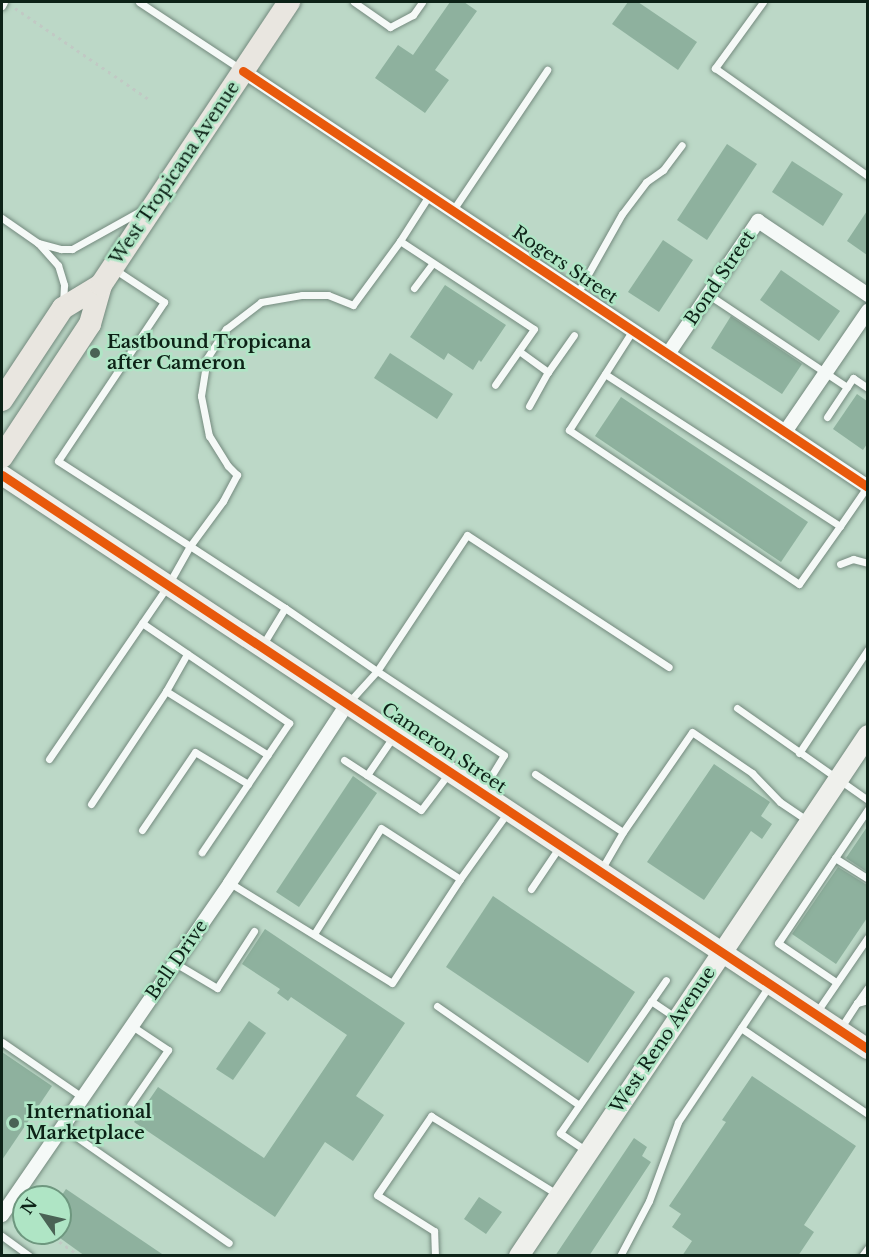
<!DOCTYPE html>
<style>
body{margin:0}
#map{position:relative;width:869px;height:1257px;overflow:hidden;background:#bcd8c7;font-family:"Libre Baskerville",serif}
div>[style]{position:absolute}
[style*='--x']{left:calc(var(--x)*1px);top:calc(var(--y)*1px);width:calc(var(--w)*1px);rotate:calc(var(--a)*1deg)}
.building>*{inset:0;background:#8eb19e}
.path>*{height:3px;margin-top:-1.5px;transform-origin:0;background:repeating-linear-gradient(90deg,#c1c9c4 0 3px,transparent 0 7.5px)}
.roads{filter:drop-shadow(0 0 2px #748a7e) drop-shadow(0 0 2px #748a7e)}
.lane>*{height:7px;margin:-3.5px;padding:0 3.5px;transform-origin:3.5px;border-radius:3.5px;background:#f5f9f7}
.street>*{height:14px;margin:-7px;padding:0 7px;transform-origin:7px;border-radius:7px;background:#f5f9f7}
.secondary>*{height:20px;margin:-10px;padding:0 10px;transform-origin:10px;border-radius:10px;background:#eff0ec}
.primary>*{height:22px;margin:-11px;padding:0 11px;transform-origin:11px;border-radius:11px;background:#e9e6e0}
.cycleway>*{height:9px;margin:-4.5px;padding:0 4.5px;transform-origin:4.5px;border-radius:4.5px;background:#e8590c}
.dots>*{width:16px;height:16px;translate:-50% -50%;box-sizing:border-box;border:3px solid #afe5c5;border-radius:50%}
span{translate:-50% -50%;white-space:nowrap;text-align:center;line-height:1.15;-webkit-text-stroke:5px #afe5c5;paint-order:stroke}
.street-label{font-size:18px;color:#0d2217}
.poi-label{font-size:18px;color:#0d2217;font-weight:700}
.left{translate:0 -50%;text-align:left}
.frame{position:absolute;inset:0;border:3px solid #0d2217;pointer-events:none}
.north{position:absolute;left:12px;top:1185px;width:60px;height:60px;box-sizing:border-box;background:#afe5c5;border:2px solid #6e977f;border-radius:50%;rotate:304deg;font-size:16px;font-weight:700;line-height:24px;text-align:center;color:#0d2217}
.north::after{content:'';display:block;margin:auto;width:21px;height:27px;background:#4a6255;clip-path:polygon(50% 0,100% 100%,50% 72%,0 100%)}
</style>
<div id="map">
<div class="building">
<div style="clip-path:polygon(450px 2px,464px 2px,477px 11px,435px 70px,449px 80px,425px 113px,375px 78px,398px 45px,413px 55px)"></div>
<div style="clip-path:polygon(628px 2px,638px 2px,697px 42px,678px 70px,612px 24px)"></div>
<div style="clip-path:polygon(727px 144px,757px 164px,707px 240px,677px 220px)"></div>
<div style="clip-path:polygon(792px 161px,843px 194px,823px 226px,772px 192px)"></div>
<div style="clip-path:polygon(867px 211px,867px 255px,847px 241px)"></div>
<div style="clip-path:polygon(663px 240px,693px 260px,659px 312px,628px 292px)"></div>
<div style="clip-path:polygon(781px 270px,840px 311px,819px 341px,760px 300px)"></div>
<div style="clip-path:polygon(445px 285px,506px 325px,481px 362px,479px 360px,473px 370px,448px 353px,444px 360px,410px 337px)"></div>
<div style="clip-path:polygon(731px 316px,802px 364px,782px 394px,711px 348px)"></div>
<div style="clip-path:polygon(390px 353px,453px 394px,437px 419px,374px 378px)"></div>
<div style="clip-path:polygon(857px 394px,867px 401px,867px 444px,863px 450px,833px 429px)"></div>
<div style="clip-path:polygon(621px 397px,808px 522px,781px 562px,595px 436px)"></div>
<div style="clip-path:polygon(714px 764px,770px 802px,761px 816px,772px 824px,762px 839px,751px 831px,704px 900px,647px 862px)"></div>
<div style="clip-path:polygon(353px 776px,377px 793px,299px 907px,276px 892px)"></div>
<div style="clip-path:polygon(867px 827px,867px 872px,846px 858px)"></div>
<div style="clip-path:polygon(838px 867px,867px 885px,867px 918px,836px 964px,792px 934px)"></div>
<div style="clip-path:polygon(493px 896px,635px 992px,588px 1063px,446px 967px)"></div>
<div style="clip-path:polygon(265px 929px,405px 1023px,356px 1096px,384px 1115px,353px 1161px,325px 1142px,275px 1217px,134px 1122px,158px 1087px,264px 1158px,347px 1035px,291px 997px,288px 1001px,277px 993px,280px 989px,242px 964px)"></div>
<div style="clip-path:polygon(249px 1021px,266px 1033px,233px 1080px,216px 1069px)"></div>
<div style="clip-path:polygon(2px 1052px,52px 1086px,2px 1160px)"></div>
<div style="clip-path:polygon(752px 1076px,856px 1146px,804px 1225px,814px 1232px,798px 1256px,682px 1256px,692px 1241px,672px 1227px,681px 1214px,669px 1206px,726px 1122px,722px 1120px)"></div>
<div style="clip-path:polygon(634px 1138px,647px 1147px,642px 1156px,651px 1162px,589px 1256px,555px 1256px)"></div>
<div style="clip-path:polygon(66px 1189px,165px 1256px,85px 1256px,60px 1238px,60px 1198px)"></div>
<div style="clip-path:polygon(479px 1197px,502px 1212px,486px 1234px,464px 1219px)"></div>
</div>
<div class="path">
<div style="--x:15;--y:8;--w:163;--a:34.3"></div>
<div style="--x:24;--y:1229;--w:1;--a:90"></div>
<div style="--x:25;--y:1233;--w:10;--a:45"></div>
<div style="--x:32;--y:1240;--w:9;--a:-54"></div>
<div style="--x:47;--y:1233;--w:40;--a:34.9"></div>
</div>
<div class="roads">
<div class="lane">
<div style="--x:139;--y:2;--w:123;--a:33.4"></div>
<div style="--x:354;--y:2;--w:44;--a:34.8"></div>
<div style="--x:390;--y:27;--w:26;--a:-28"></div>
<div style="--x:413;--y:15;--w:16;--a:-55"></div>
<div style="--x:763;--y:2;--w:82;--a:126"></div>
<div style="--x:715;--y:68;--w:187;--a:35.2"></div>
<div style="--x:2;--y:6;--w:4;--a:-63"></div>
<div style="--x:430;--y:194;--w:56;--a:122.6"></div>
<div style="--x:400;--y:241;--w:160;--a:33.3"></div>
<div style="--x:534;--y:329;--w:68;--a:124.9"></div>
<div style="--x:453;--y:210;--w:169;--a:-56.1"></div>
<div style="--x:2;--y:218;--w:44;--a:34.8"></div>
<div style="--x:38;--y:243;--w:30;--a:48"></div>
<div style="--x:58;--y:265;--w:21;--a:73"></div>
<div style="--x:64;--y:285;--w:18;--a:93"></div>
<div style="--x:38;--y:243;--w:24;--a:15"></div>
<div style="--x:61;--y:249;--w:11;--a:0"></div>
<div style="--x:72;--y:249;--w:80;--a:-29.1"></div>
<div style="--x:114;--y:269;--w:60;--a:33.4"></div>
<div style="--x:164;--y:302;--w:191;--a:123.7"></div>
<div style="--x:58;--y:461;--w:157;--a:32.8"></div>
<div style="--x:190;--y:546;--w:56;--a:-53.7"></div>
<div style="--x:223;--y:501;--w:30;--a:-62"></div>
<div style="--x:237;--y:475;--w:13;--a:-135"></div>
<div style="--x:228;--y:466;--w:36;--a:-122"></div>
<div style="--x:209;--y:436;--w:41;--a:-101.3"></div>
<div style="--x:201;--y:396;--w:38;--a:-81"></div>
<div style="--x:207;--y:358;--w:35;--a:-57"></div>
<div style="--x:226;--y:329;--w:44;--a:-37.6"></div>
<div style="--x:261;--y:302;--w:42;--a:-9.7"></div>
<div style="--x:302;--y:295;--w:26;--a:0"></div>
<div style="--x:328;--y:295;--w:27;--a:22"></div>
<div style="--x:353;--y:305;--w:79;--a:-53.7"></div>
<div style="--x:414;--y:288;--w:31;--a:-53"></div>
<div style="--x:578;--y:292;--w:90;--a:-60.6"></div>
<div style="--x:622;--y:214;--w:40;--a:-53"></div>
<div style="--x:646;--y:182;--w:21;--a:-35"></div>
<div style="--x:663;--y:170;--w:31;--a:-53"></div>
<div style="--x:709;--y:295;--w:166;--a:33.7"></div>
<div style="--x:519;--y:351;--w:36;--a:36"></div>
<div style="--x:548;--y:372;--w:45;--a:-54.9"></div>
<div style="--x:605;--y:374;--w:280;--a:32.9"></div>
<div style="--x:840;--y:526;--w:71;--a:125.3"></div>
<div style="--x:799;--y:584;--w:277;--a:-146.2"></div>
<div style="--x:569;--y:430;--w:119;--a:-57.4"></div>
<div style="--x:529;--y:406;--w:39;--a:-61"></div>
<div style="--x:827;--y:417;--w:47;--a:-56.3"></div>
<div style="--x:853;--y:378;--w:18;--a:34"></div>
<div style="--x:840;--y:526;--w:47;--a:-55.3"></div>
<div style="--x:840;--y:564;--w:14;--a:-21"></div>
<div style="--x:853;--y:559;--w:16;--a:15"></div>
<div style="--x:285;--y:608;--w:112;--a:34.4"></div>
<div style="--x:377;--y:671;--w:42;--a:132.1"></div>
<div style="--x:142;--y:623;--w:178;--a:34.2"></div>
<div style="--x:289;--y:723;--w:156;--a:124"></div>
<div style="--x:166;--y:691;--w:43;--a:-60.4"></div>
<div style="--x:737;--y:708;--w:160;--a:35.1"></div>
<div style="--x:393;--y:737;--w:46;--a:124.4"></div>
<div style="--x:367;--y:775;--w:64;--a:32.9"></div>
<div style="--x:421;--y:810;--w:46;--a:-52.9"></div>
<div style="--x:799;--y:753;--w:125;--a:-56.4"></div>
<div style="--x:49;--y:759;--w:211;--a:-55.6"></div>
<div style="--x:168;--y:585;--w:45;--a:-60.6"></div>
<div style="--x:190;--y:546;--w:113;--a:33.1"></div>
<div style="--x:285;--y:608;--w:44;--a:121.2"></div>
<div style="--x:344;--y:760;--w:27;--a:33"></div>
<div style="--x:535;--y:774;--w:105;--a:33.4"></div>
<div style="--x:623;--y:832;--w:44;--a:120.1"></div>
<div style="--x:482;--y:791;--w:42;--a:-58.6"></div>
<div style="--x:504;--y:755;--w:152;--a:-146.5"></div>
<div style="--x:377;--y:671;--w:163;--a:-56.5"></div>
<div style="--x:467;--y:535;--w:241;--a:33.2"></div>
<div style="--x:91;--y:804;--w:136;--a:-56.4"></div>
<div style="--x:166;--y:691;--w:120;--a:32.1"></div>
<div style="--x:868;--y:809;--w:59;--a:124"></div>
<div style="--x:835;--y:858;--w:39;--a:32"></div>
<div style="--x:142;--y:830;--w:94;--a:-55.8"></div>
<div style="--x:195;--y:752;--w:62;--a:31.1"></div>
<div style="--x:623;--y:832;--w:121;--a:-55.4"></div>
<div style="--x:692;--y:732;--w:73;--a:34.3"></div>
<div style="--x:752;--y:773;--w:40;--a:46"></div>
<div style="--x:780;--y:802;--w:32;--a:34"></div>
<div style="--x:835;--y:858;--w:102;--a:123.8"></div>
<div style="--x:778;--y:943;--w:70;--a:33.9"></div>
<div style="--x:230;--y:883;--w:190;--a:31.7"></div>
<div style="--x:392;--y:983;--w:124;--a:-56.8"></div>
<div style="--x:460;--y:879;--w:82;--a:-54.4"></div>
<div style="--x:531;--y:889;--w:52;--a:-56"></div>
<div style="--x:314;--y:934;--w:125;--a:-57.7"></div>
<div style="--x:381;--y:828;--w:94;--a:32.8"></div>
<div style="--x:175;--y:963;--w:49;--a:30.8"></div>
<div style="--x:217;--y:988;--w:68;--a:-57"></div>
<div style="--x:651;--y:1001;--w:30;--a:34"></div>
<div style="--x:857;--y:1003;--w:19;--a:-55"></div>
<div style="--x:437;--y:1006;--w:173;--a:34.9"></div>
<div style="--x:816;--y:1013;--w:92;--a:-55.6"></div>
<div style="--x:741;--y:1028;--w:153;--a:34.1"></div>
<div style="--x:840;--y:1029;--w:31;--a:-57"></div>
<div style="--x:857;--y:1003;--w:11;--a:-15"></div>
<div style="--x:2;--y:1042;--w:97;--a:34.5"></div>
<div style="--x:130;--y:1105;--w:67;--a:-55.4"></div>
<div style="--x:168;--y:1050;--w:43;--a:-146.3"></div>
<div style="--x:62;--y:1127;--w:203;--a:34.8"></div>
<div style="--x:588;--y:1152;--w:34;--a:-146"></div>
<div style="--x:560;--y:1133;--w:186;--a:-55.3"></div>
<div style="--x:2;--y:1236;--w:34;--a:36"></div>
<div style="--x:435;--y:1256;--w:25;--a:-92"></div>
<div style="--x:434;--y:1231;--w:67;--a:-147.7"></div>
<div style="--x:377;--y:1195;--w:96;--a:-55.6"></div>
<div style="--x:431;--y:1116;--w:148;--a:31.8"></div>
<div style="--x:620;--y:1256;--w:62;--a:-62.2"></div>
<div style="--x:649;--y:1201;--w:84;--a:-69.8"></div>
<div style="--x:678;--y:1122;--w:164;--a:-56.2"></div>
<div style="--x:862;--y:1256;--w:10;--a:-53"></div>
</div>
<div class="street">
<div style="--x:243;--y:71;--w:751;--a:33.65"></div>
<div style="--x:668;--y:354;--w:161;--a:-55.9"></div>
<div style="--x:758;--y:221;--w:133;--a:33.9"></div>
<div style="--x:785;--y:432;--w:147;--a:-55.6"></div>
<div style="--x:2;--y:1215;--w:403;--a:-55.5"></div>
<div style="--x:230;--y:883;--w:215;--a:-56.8"></div>
</div>
<div class="secondary">
<div style="--x:2;--y:475;--w:1039;--a:33.54"></div>
<div style="--x:519;--y:1256;--w:627;--a:-56.18"></div>
</div>
<div class="primary">
<div style="--x:2;--y:400;--w:110;--a:-56.5"></div>
<div style="--x:63;--y:308;--w:44;--a:-31.2"></div>
<div style="--x:2;--y:457;--w:159;--a:-56.5"></div>
<div style="--x:90;--y:324;--w:41;--a:-74.2"></div>
<div style="--x:101;--y:285;--w:340;--a:-56.4"></div>
</div>
</div>
<div class="cycleway">
<div style="--x:243;--y:71;--w:751;--a:33.65"></div>
<div style="--x:2;--y:475;--w:1039;--a:33.54"></div>
</div>
<div class="dots">
<div style="left:95px;top:353px;background:#4a6255"></div>
<div style="left:14px;top:1123px;background:#4a6255"></div>
</div>
<div class="street-label">
<span style="left:175px;top:173px;rotate:-56deg">West Tropicana Avenue</span>
<span style="left:565px;top:265px;rotate:34deg">Rogers Street</span>
<span style="left:720px;top:278px;rotate:-56deg">Bond Street</span>
<span style="left:444px;top:748px;rotate:34deg">Cameron Street</span>
<span style="left:177px;top:960px;rotate:-55deg">Bell Drive</span>
<span style="left:663px;top:1040px;rotate:-56deg">West Reno Avenue</span>
</div>
<div class="poi-label">
<span class="left" style="left:107px;top:353px">Eastbound Tropicana<br>after Cameron</span>
<span class="left" style="left:26px;top:1123px">International<br>Marketplace</span>
</div>
<div class="frame"></div>
<div class="north">N</div>
</div>
